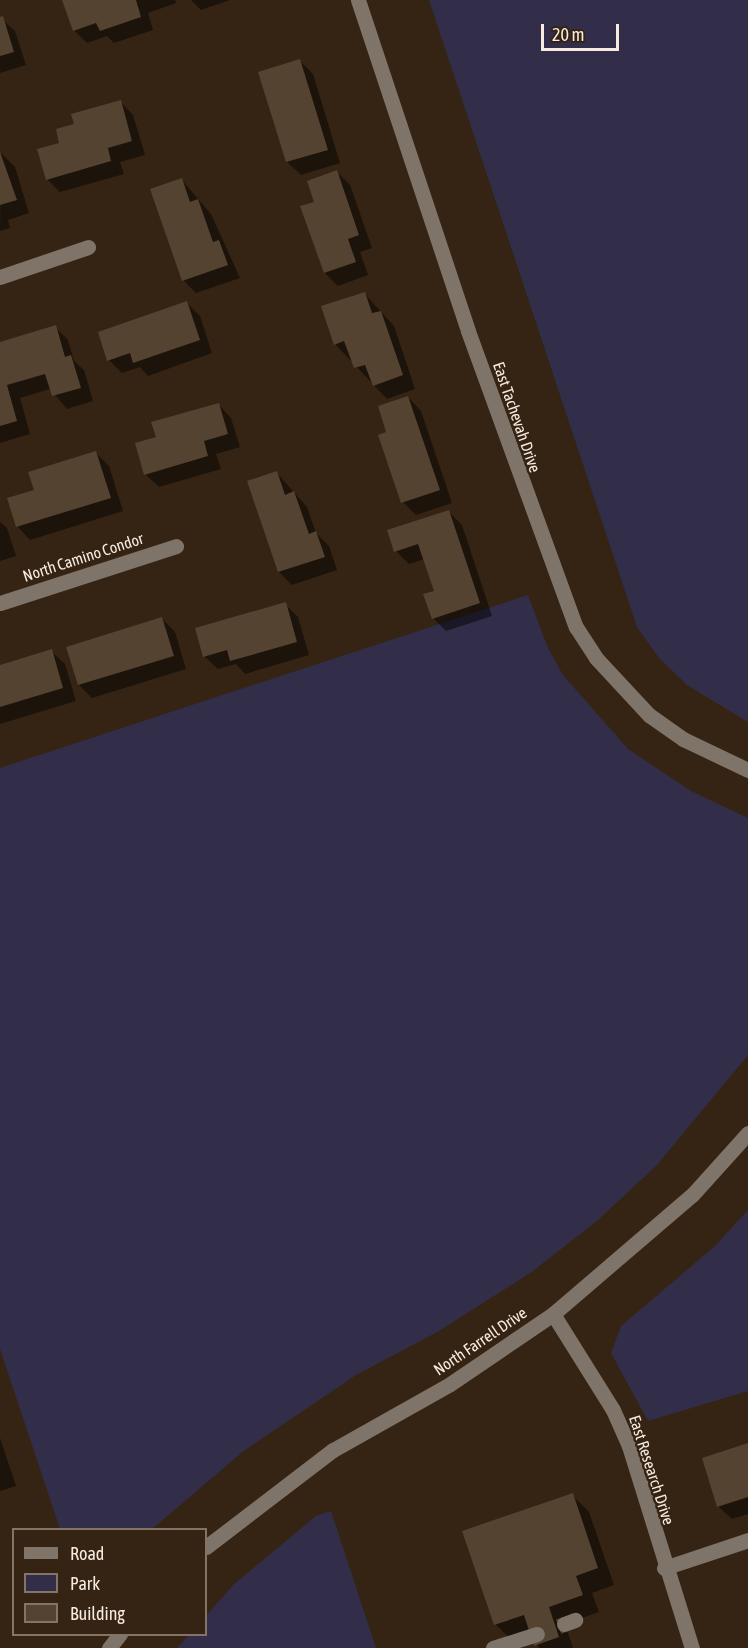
<!DOCTYPE html>
<style>
body{margin:0}
#map{position:relative;width:748px;height:1648px;overflow:hidden;background:#352413;font-family:"Asap Condensed",sans-serif}
div>[style]{position:absolute}
[style*='--x']{left:calc(var(--x)*1px);top:calc(var(--y)*1px);width:calc(var(--w)*1px);rotate:calc(var(--a)*1deg)}
.green>*{inset:0;background:#322e49}
.shadow>*{inset:0;background:#0007}
.building>*{inset:0;background:#554331}
.minor-tunnel>*{height:15px;margin-top:-7.5px;transform-origin:0;background:repeating-linear-gradient(90deg,#524232 0 15px,transparent 0 23px)}
.minor>*{height:15px;margin:-7.5px;padding:0 7.5px;transform-origin:7.5px;border-radius:7.5px;background:#7f7469}
span{translate:-50% -50%;white-space:nowrap;text-align:center;line-height:1.15;-webkit-text-stroke:5px #352413;paint-order:stroke}
.street-label{font-size:16px;color:#f8ece2}
.legend{position:absolute;left:12px;top:1528px;width:195px;height:108px;box-sizing:border-box;background:#352413;border:2px solid #837466;margin:0;padding:8px 10px;list-style:none;font-size:18px;color:#f8ece2}
.legend li{display:flex;align-items:center;gap:12px;height:30px}
.legend b{width:30px;border:2px solid #837466}
.scale{position:absolute;left:541px;top:24px;width:78px;height:27px;box-sizing:border-box;border:3px solid #f8ece2;border-top:0;padding-left:8px;font-size:18px;line-height:21px;white-space:nowrap;color:#f8ece2;-webkit-text-stroke:4px #352413;paint-order:stroke}
</style>
<div id="map">
<div class="green">
<div style="clip-path:polygon(429px 0,748px 0,748px 722px,687px 685px,659px 658px,637px 627px)"></div>
<div style="clip-path:polygon(528px 595px,548px 648px,563px 675px,628px 749px,691px 791px,748px 818px,748px 1055px,657px 1165px,598px 1220px,533px 1271px,439px 1331px,356px 1375px,245px 1450px,152px 1529px,60px 1529px,0 1349px,0 768px)"></div>
<div style="clip-path:polygon(748px 1210px,748px 1391px,648px 1421px,611px 1353px,621px 1326px,714px 1247px)"></div>
<div style="clip-path:polygon(331px 1511px,376px 1648px,177px 1648px,189px 1635px,206px 1634px,206px 1616px,234px 1584px,316px 1516px)"></div>
</div>
<div class="shadow">
<div style="clip-path:polygon(64px 0,175px 0,176px 3px,148px 13px,153px 30px,114px 43px,107px 36px,87px 43px,74px 30px)"></div>
<div style="clip-path:polygon(191px 0,230px 0,201px 10px)"></div>
<div style="clip-path:polygon(0 18px,15px 31px,26px 65px,0 73px)"></div>
<div style="clip-path:polygon(300px 61px,313px 74px,340px 163px,301px 175px,287px 162px,260px 73px)"></div>
<div style="clip-path:polygon(120px 101px,133px 115px,145px 155px,120px 162px,124px 174px,60px 192px,47px 179px,76px 125px)"></div>
<div style="clip-path:polygon(1px 153px,15px 167px,29px 213px,8px 220px,10px 228px,0 231px)"></div>
<div style="clip-path:polygon(337px 172px,350px 185px,372px 248px,360px 252px,368px 275px,338px 286px,325px 273px,316px 203px)"></div>
<div style="clip-path:polygon(181px 179px,211px 214px,240px 278px,196px 293px,183px 280px)"></div>
<div style="clip-path:polygon(364px 293px,394px 326px,415px 389px,387px 399px,335px 344px)"></div>
<div style="clip-path:polygon(187px 303px,200px 316px,212px 353px,148px 376px,140px 367px,122px 373px,109px 360px)"></div>
<div style="clip-path:polygon(55px 327px,68px 340px,74px 361px,84px 370px,93px 401px,67px 409px,50px 389px,20px 398px,30px 434px,0 443px,0 344px)"></div>
<div style="clip-path:polygon(408px 397px,421px 411px,452px 503px,416px 515px,403px 502px,388px 433px)"></div>
<div style="clip-path:polygon(218px 404px,231px 418px,240px 447px,216px 454px,221px 469px,159px 487px,145px 474px,158px 438px)"></div>
<div style="clip-path:polygon(95px 452px,109px 466px,123px 511px,30px 540px,17px 526px,36px 491px)"></div>
<div style="clip-path:polygon(277px 473px,307px 507px,316px 533px,329px 546px,337px 570px,292px 585px,279px 572px)"></div>
<div style="clip-path:polygon(448px 511px,462px 525px,492px 616px,446px 631px,433px 618px,436px 592px,425px 559px,409px 564px,396px 551px)"></div>
<div style="clip-path:polygon(0 522px,7px 528px,16px 556px,0 561px)"></div>
<div style="clip-path:polygon(285px 604px,298px 617px,309px 655px,245px 674px,236px 664px,218px 669px,204px 656px)"></div>
<div style="clip-path:polygon(162px 619px,175px 632px,186px 669px,92px 698px,79px 685px)"></div>
<div style="clip-path:polygon(51px 651px,65px 664px,76px 701px,0 724px,0 666px)"></div>
<div style="clip-path:polygon(0 1438px,16px 1486px,0 1491px)"></div>
<div style="clip-path:polygon(748px 1445px,748px 1514px,732px 1519px,718px 1506px)"></div>
<div style="clip-path:polygon(572px 1495px,589px 1512px,614px 1585px,592px 1593px,599px 1612px,565px 1624px,573px 1648px,539px 1648px,532px 1635px,513px 1641px,495px 1624px)"></div>
</div>
<div class="building">
<div style="clip-path:polygon(62px 0,136px 0,141px 17px,100px 31px,96px 23px,73px 31px)"></div>
<div style="clip-path:polygon(3px 16px,14px 52px,0 56px,0 17px)"></div>
<div style="clip-path:polygon(300px 59px,328px 150px,286px 162px,258px 72px)"></div>
<div style="clip-path:polygon(121px 100px,132px 141px,108px 148px,111px 161px,46px 180px,37px 149px,59px 143px,56px 129px,74px 124px,71px 114px)"></div>
<div style="clip-path:polygon(0 152px,17px 200px,0 205px)"></div>
<div style="clip-path:polygon(337px 170px,359px 235px,348px 239px,356px 262px,324px 273px,300px 206px,314px 202px,307px 181px)"></div>
<div style="clip-path:polygon(182px 178px,190px 202px,198px 199px,213px 242px,219px 240px,228px 265px,182px 281px,150px 189px)"></div>
<div style="clip-path:polygon(365px 292px,372px 313px,381px 311px,403px 375px,373px 386px,365px 365px,354px 368px,344px 341px,334px 345px,321px 306px)"></div>
<div style="clip-path:polygon(187px 301px,200px 340px,133px 363px,130px 353px,107px 361px,98px 332px)"></div>
<div style="clip-path:polygon(56px 325px,65px 357px,71px 355px,81px 388px,52px 396px,45px 374px,7px 385px,17px 421px,0 426px,0 342px)"></div>
<div style="clip-path:polygon(408px 396px,440px 490px,401px 503px,378px 435px,386px 432px,378px 406px)"></div>
<div style="clip-path:polygon(219px 403px,228px 434px,204px 441px,208px 456px,144px 475px,135px 443px,156px 437px,151px 422px)"></div>
<div style="clip-path:polygon(96px 451px,111px 498px,16px 527px,7px 498px,34px 490px,28px 472px)"></div>
<div style="clip-path:polygon(277px 471px,285px 495px,294px 491px,309px 534px,316px 531px,325px 557px,278px 572px,247px 481px)"></div>
<div style="clip-path:polygon(449px 510px,480px 603px,432px 619px,423px 594px,434px 591px,418px 544px,394px 552px,387px 530px)"></div>
<div style="clip-path:polygon(286px 602px,297px 642px,230px 661px,227px 650px,203px 657px,195px 628px)"></div>
<div style="clip-path:polygon(162px 617px,174px 656px,78px 685px,66px 647px)"></div>
<div style="clip-path:polygon(52px 649px,63px 688px,0 707px,0 665px)"></div>
<div style="clip-path:polygon(748px 1443px,748px 1497px,717px 1507px,702px 1458px)"></div>
<div style="clip-path:polygon(573px 1493px,598px 1568px,576px 1576px,583px 1595px,549px 1607px,559px 1637px,534px 1646px,524px 1615px,494px 1625px,462px 1531px)"></div>
</div>
<div class="minor-tunnel">
<div style="--x:537;--y:1634;--w:29;--a:-20"></div>
</div>
<div class="minor">
<div style="--x:358;--y:0;--w:349;--a:71.6"></div>
<div style="--x:468;--y:331;--w:315;--a:70"></div>
<div style="--x:576;--y:627;--w:37;--a:57"></div>
<div style="--x:596;--y:658;--w:78;--a:47.1"></div>
<div style="--x:649;--y:715;--w:42;--a:35.2"></div>
<div style="--x:683;--y:739;--w:72;--a:25.5"></div>
<div style="--x:0;--y:277;--w:93;--a:-18.8"></div>
<div style="--x:0;--y:603;--w:185;--a:-17.9"></div>
<div style="--x:553;--y:1314;--w:113;--a:58"></div>
<div style="--x:613;--y:1410;--w:39;--a:66"></div>
<div style="--x:629;--y:1446;--w:212;--a:72.7"></div>
<div style="--x:206;--y:1547;--w:160;--a:-37.4"></div>
<div style="--x:333;--y:1450;--w:134;--a:-29.4"></div>
<div style="--x:450;--y:1384;--w:125;--a:-34.2"></div>
<div style="--x:553;--y:1314;--w:184;--a:-40.6"></div>
<div style="--x:693;--y:1194;--w:82;--a:-48"></div>
<div style="--x:664;--y:1568;--w:89;--a:-18.4"></div>
<div style="--x:564;--y:1624;--w:12;--a:-20"></div>
<div style="--x:109;--y:1648;--w:18;--a:-52"></div>
<div style="--x:493;--y:1648;--w:46;--a:-17.7"></div>
</div>
<div class="street-label">
<span style="left:517px;top:417px;rotate:71deg">East Tachevah Drive</span>
<span style="left:83px;top:557px;rotate:-18deg">North Camino Condor</span>
<span style="left:480px;top:1341px;rotate:-34deg">North Farrell Drive</span>
<span style="left:652px;top:1470px;rotate:72deg">East Research Drive</span>
</div>
<ul class="legend">
<li><b style="height:8px;background:#7f7469"></b>Road</li>
<li><b style="height:16px;background:#322e49"></b>Park</li>
<li><b style="height:16px;background:#554331"></b>Building</li>
</ul>
<div class="scale">20 m</div>
</div>
